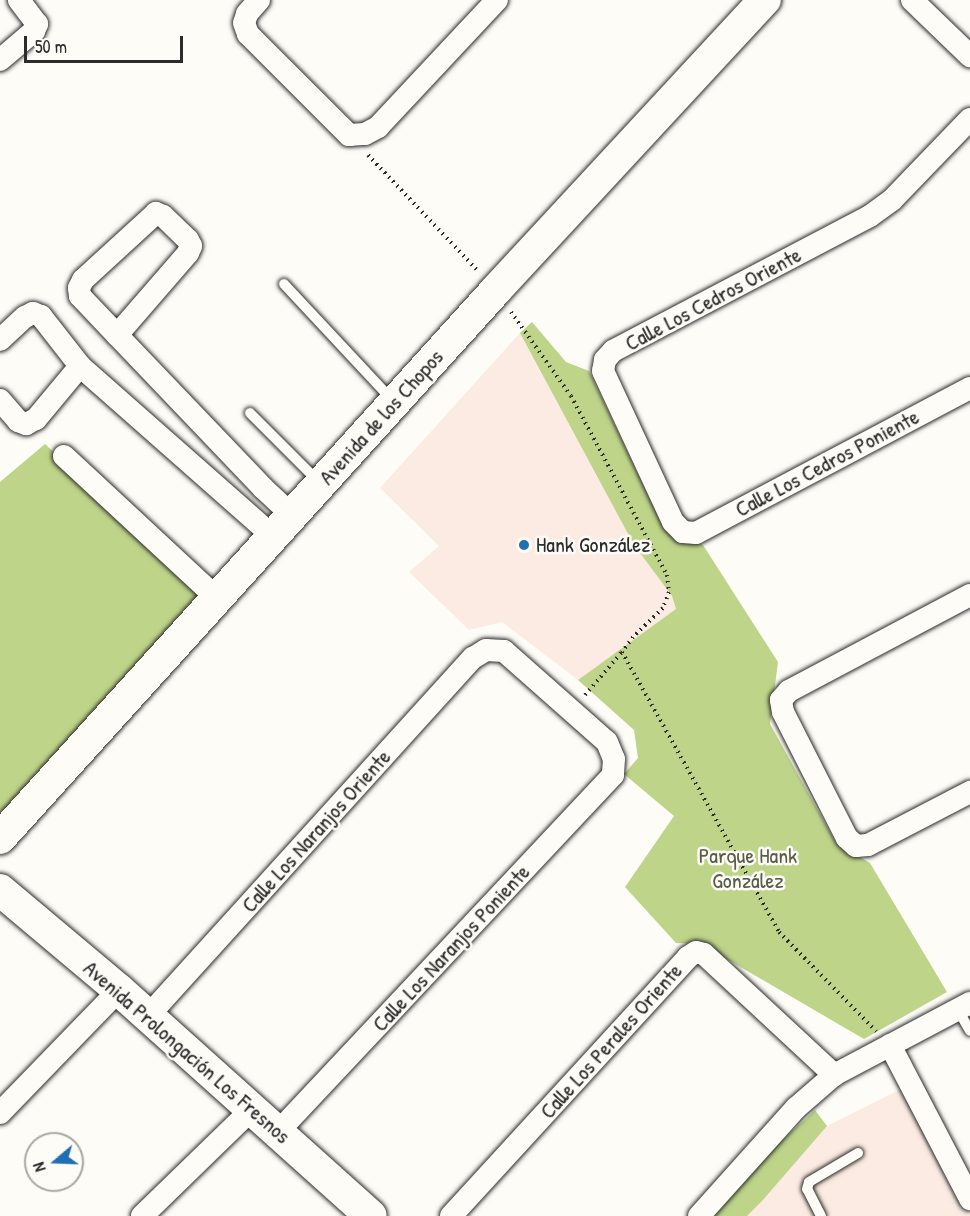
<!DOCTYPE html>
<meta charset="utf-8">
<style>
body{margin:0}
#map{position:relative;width:970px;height:1216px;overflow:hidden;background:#fdfcf7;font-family:"Patrick Hand",sans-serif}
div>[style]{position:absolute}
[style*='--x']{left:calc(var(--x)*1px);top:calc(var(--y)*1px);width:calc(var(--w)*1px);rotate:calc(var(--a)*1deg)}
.built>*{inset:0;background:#fcebe2}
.green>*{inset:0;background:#bed489}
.path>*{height:4px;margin-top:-2px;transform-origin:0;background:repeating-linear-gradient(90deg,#2b2b2b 0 1.5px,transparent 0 6px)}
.roads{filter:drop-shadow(0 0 2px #2b2b2b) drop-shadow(0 0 2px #2b2b2b)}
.lane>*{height:10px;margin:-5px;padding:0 5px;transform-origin:5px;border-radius:5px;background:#fdfcf7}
.street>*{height:22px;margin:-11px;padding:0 11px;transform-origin:11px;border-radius:11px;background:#fdfcf7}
.secondary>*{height:32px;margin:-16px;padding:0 16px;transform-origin:16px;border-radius:16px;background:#fdfcf7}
.dots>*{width:16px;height:16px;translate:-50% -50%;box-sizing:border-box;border:3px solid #fdfcf7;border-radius:50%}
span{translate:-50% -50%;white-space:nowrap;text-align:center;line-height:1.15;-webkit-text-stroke:5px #fdfcf7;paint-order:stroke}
.street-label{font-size:22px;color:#2b2b2b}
.poi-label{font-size:22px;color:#2b2b2b}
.left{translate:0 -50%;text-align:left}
.park-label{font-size:22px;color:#575e47}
.north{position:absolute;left:24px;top:1132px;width:60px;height:60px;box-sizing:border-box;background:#fdfcf7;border:2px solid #a9a8a5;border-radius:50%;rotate:251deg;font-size:16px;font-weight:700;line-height:24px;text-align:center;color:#2b2b2b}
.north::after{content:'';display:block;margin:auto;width:21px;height:27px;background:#1f6fb2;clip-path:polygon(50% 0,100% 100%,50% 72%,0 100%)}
.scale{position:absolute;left:24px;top:36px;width:159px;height:27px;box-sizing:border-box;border:3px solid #2b2b2b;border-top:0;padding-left:8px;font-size:18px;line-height:21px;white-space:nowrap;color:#2b2b2b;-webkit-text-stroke:4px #fdfcf7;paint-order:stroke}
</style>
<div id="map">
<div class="built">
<div style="clip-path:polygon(520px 333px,634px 545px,672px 596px,676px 610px,578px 680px,502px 622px,469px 630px,409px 572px,439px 546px,380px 488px)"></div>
<div style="clip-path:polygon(903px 1088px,970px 1216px,743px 1216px,827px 1126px)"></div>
</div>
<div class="green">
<div style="clip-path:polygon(532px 322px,566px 362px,589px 371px,664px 529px,703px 545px,778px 662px,770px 724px,836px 843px,870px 863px,947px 992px,864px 1039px,701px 944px,676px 943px,625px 887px,674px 816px,624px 774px,638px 758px,634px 730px,578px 680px,676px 609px,672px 596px,634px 545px,520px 333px)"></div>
<div style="clip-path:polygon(45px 444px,203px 592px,0 815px,0 482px)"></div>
<div style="clip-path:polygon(815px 1110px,827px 1126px,762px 1201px,747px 1216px,712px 1216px,754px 1167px)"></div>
</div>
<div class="path">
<div style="--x:368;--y:155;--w:160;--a:46.5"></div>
<div style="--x:511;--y:312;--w:103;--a:54.5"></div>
<div style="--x:571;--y:396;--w:203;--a:61.8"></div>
<div style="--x:667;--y:575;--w:17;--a:83"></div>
<div style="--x:669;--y:592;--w:17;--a:111"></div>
<div style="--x:663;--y:608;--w:42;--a:136"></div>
<div style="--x:633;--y:637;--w:19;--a:126"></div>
<div style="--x:622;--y:652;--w:321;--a:60.7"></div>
<div style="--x:779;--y:932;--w:139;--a:45.6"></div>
<div style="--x:585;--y:695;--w:57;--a:-49.3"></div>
</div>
<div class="roads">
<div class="lane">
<div style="--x:284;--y:284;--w:160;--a:47"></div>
<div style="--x:250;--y:413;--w:96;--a:45"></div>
<div style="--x:958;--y:1010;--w:24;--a:60"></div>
<div style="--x:821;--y:1216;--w:30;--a:-117"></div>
<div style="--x:807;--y:1189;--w:7;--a:-74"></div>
<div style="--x:809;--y:1182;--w:57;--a:-30.6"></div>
</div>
<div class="street">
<div style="--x:259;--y:0;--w:18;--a:131"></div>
<div style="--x:247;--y:14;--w:9;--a:108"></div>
<div style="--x:244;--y:23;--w:12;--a:70"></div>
<div style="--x:248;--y:34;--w:143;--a:45"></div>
<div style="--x:349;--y:135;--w:16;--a:-4"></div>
<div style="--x:365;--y:134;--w:15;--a:-28"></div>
<div style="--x:378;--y:127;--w:174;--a:-46.9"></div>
<div style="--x:912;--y:0;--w:81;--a:44"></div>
<div style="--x:0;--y:60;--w:45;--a:-40.5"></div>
<div style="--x:34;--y:31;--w:8;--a:-67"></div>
<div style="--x:37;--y:24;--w:30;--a:-127"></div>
<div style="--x:970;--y:119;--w:112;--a:133.9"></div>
<div style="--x:892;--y:200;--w:27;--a:144"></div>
<div style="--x:870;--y:216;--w:290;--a:152.3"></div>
<div style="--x:613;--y:351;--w:12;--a:132"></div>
<div style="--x:605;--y:360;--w:11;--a:100"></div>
<div style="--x:603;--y:371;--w:166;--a:65.1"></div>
<div style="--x:673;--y:522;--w:14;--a:45"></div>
<div style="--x:683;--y:532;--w:13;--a:4"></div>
<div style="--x:696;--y:533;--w:310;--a:-27.9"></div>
<div style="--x:117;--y:335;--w:108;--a:-49.1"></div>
<div style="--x:188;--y:253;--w:8;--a:-67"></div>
<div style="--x:191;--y:246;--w:7;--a:-117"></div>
<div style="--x:188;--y:240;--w:35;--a:-136"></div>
<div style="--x:163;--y:216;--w:8;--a:-157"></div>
<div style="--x:156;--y:213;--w:99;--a:137.5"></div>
<div style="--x:83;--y:280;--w:9;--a:117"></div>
<div style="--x:79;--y:288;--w:8;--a:83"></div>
<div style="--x:80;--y:296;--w:54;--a:46.5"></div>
<div style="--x:117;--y:335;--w:211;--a:46.3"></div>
<div style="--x:263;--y:488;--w:40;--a:43"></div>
<div style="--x:0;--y:340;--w:34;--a:-43"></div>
<div style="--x:25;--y:317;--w:9;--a:-27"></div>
<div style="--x:33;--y:313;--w:9;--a:21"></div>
<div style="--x:41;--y:316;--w:63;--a:52"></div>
<div style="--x:80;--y:366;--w:257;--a:41.4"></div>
<div style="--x:0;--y:400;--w:28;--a:49"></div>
<div style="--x:18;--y:421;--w:9;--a:21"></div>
<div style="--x:26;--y:424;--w:11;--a:-27"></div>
<div style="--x:36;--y:419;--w:69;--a:-50.3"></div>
<div style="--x:64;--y:456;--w:209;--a:42.9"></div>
<div style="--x:970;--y:595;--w:205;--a:152.1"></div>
<div style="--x:789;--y:691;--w:12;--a:132"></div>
<div style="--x:781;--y:700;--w:12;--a:81"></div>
<div style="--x:783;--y:712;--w:141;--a:63.1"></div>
<div style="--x:847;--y:838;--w:12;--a:42"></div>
<div style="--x:856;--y:846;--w:12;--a:-5"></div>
<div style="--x:868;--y:845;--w:115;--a:-27.5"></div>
<div style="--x:148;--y:1016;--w:484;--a:-47.8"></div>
<div style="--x:473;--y:658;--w:15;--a:-32"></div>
<div style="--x:486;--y:650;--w:18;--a:3"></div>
<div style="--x:504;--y:651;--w:137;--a:41.5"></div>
<div style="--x:607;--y:742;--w:18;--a:68"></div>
<div style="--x:614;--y:759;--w:16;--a:94"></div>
<div style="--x:613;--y:775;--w:490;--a:133.2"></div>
<div style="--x:890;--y:1045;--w:174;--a:62.5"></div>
<div style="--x:0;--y:1113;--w:171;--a:-45.9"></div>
<div style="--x:142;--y:1216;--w:152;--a:-44.2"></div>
<div style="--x:451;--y:1216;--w:351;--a:-47.5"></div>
<div style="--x:688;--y:957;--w:9;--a:-32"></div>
<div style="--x:696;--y:952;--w:8;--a:14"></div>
<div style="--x:704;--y:954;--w:178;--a:42.9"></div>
<div style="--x:699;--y:1216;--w:145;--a:-48.1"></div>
<div style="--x:796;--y:1108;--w:50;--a:-41"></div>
<div style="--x:834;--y:1075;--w:154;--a:-27.9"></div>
</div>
<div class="secondary">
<div style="--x:0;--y:838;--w:739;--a:-47.85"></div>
<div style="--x:496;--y:290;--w:396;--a:-47.2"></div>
<div style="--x:0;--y:890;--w:155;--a:40"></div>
<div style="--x:119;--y:990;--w:338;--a:41.9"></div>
</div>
</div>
<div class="dots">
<div style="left:524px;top:545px;background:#1f6fb2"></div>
</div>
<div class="street-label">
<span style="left:713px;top:299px;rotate:-28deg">Calle Los Cedros Oriente</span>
<span style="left:381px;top:417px;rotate:-48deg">Avenida de los Chopos</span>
<span style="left:827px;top:463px;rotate:-28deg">Calle Los Cedros Poniente</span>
<span style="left:316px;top:831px;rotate:-48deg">Calle Los Naranjos Oriente</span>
<span style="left:451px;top:948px;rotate:-47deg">Calle Los Naranjos Poniente</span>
<span style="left:611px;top:1041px;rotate:-48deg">Calle Los Perales Oriente</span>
<span style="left:187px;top:1052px;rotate:41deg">Avenida Prolongación Los Fresnos</span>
</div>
<div class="poi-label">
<span class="left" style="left:536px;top:545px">Hank González</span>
</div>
<div class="park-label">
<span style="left:748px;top:868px">Parque Hank<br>González</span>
</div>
<div class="north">N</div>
<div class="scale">50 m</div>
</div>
